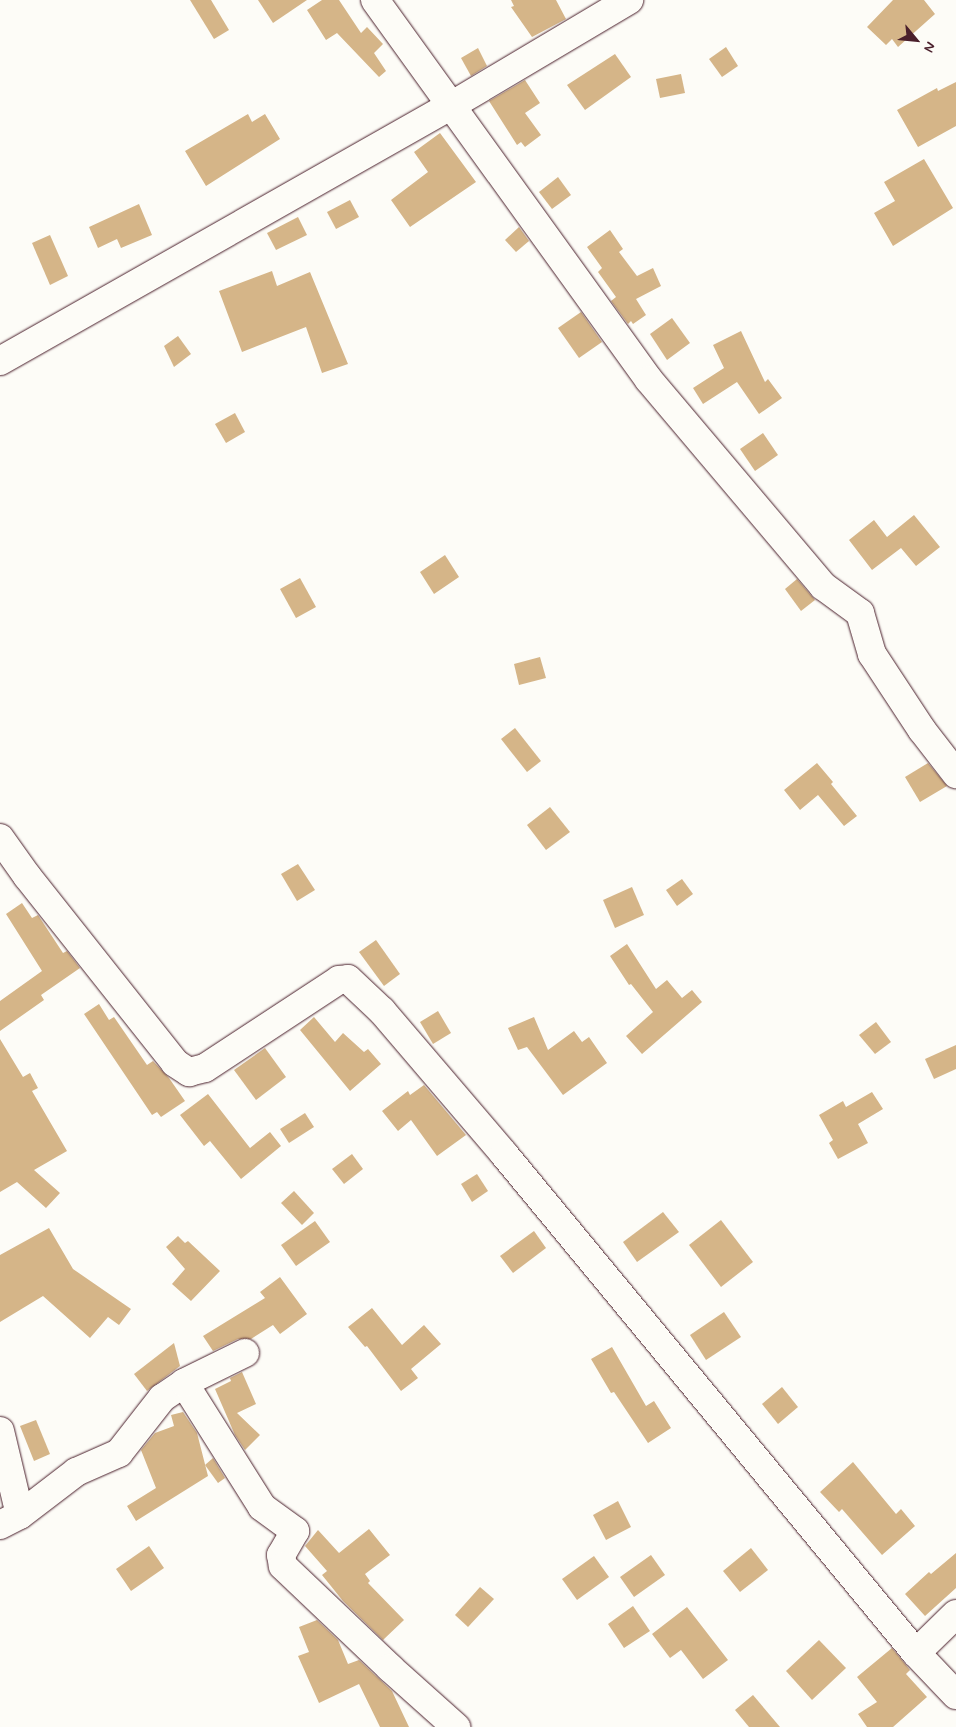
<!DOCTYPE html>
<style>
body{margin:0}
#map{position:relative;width:956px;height:1727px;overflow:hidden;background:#fdfcf7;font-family:Mynerve,sans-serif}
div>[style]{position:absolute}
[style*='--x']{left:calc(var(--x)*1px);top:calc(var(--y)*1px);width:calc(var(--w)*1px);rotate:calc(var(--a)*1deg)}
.building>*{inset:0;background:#d5b588}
.roads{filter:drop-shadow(0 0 1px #4a1f2b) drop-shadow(0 0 1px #4a1f2b)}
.minor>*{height:28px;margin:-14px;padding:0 14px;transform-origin:14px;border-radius:14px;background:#fdfcf7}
span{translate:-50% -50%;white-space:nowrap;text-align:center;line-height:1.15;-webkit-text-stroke:4px #fdfcf7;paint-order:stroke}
.north{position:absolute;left:891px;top:15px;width:50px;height:50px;-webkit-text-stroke:4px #fdfcf7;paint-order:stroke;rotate:118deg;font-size:14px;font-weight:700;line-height:20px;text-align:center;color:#4a1f2b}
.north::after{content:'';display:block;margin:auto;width:18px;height:22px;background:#4a1f2b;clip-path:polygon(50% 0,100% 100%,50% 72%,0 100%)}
</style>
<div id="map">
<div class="building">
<div style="clip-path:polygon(190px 0,211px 0,229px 30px,214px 39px)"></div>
<div style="clip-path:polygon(258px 0,307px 0,273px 23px)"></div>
<div style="clip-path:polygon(322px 0,339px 0,361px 33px,367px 27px,383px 44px,374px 53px,386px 71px,379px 77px,337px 33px,326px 40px,307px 10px)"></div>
<div style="clip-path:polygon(511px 0,556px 0,566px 19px,532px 37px,511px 7px,514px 6px)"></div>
<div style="clip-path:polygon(893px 0,924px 0,935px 14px,898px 47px,892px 39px,886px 45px,867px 27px)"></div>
<div style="clip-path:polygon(726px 47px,738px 66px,722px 77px,709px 59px)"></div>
<div style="clip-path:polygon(478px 48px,487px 66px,471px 76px,461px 58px)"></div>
<div style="clip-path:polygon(615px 54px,631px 77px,585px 110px,567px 85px)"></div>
<div style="clip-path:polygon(681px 74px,685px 93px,660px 98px,656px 79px)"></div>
<div style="clip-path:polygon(525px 80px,540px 103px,525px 113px,541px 135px,525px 147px,521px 142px,517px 145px,489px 101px)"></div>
<div style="clip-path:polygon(956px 82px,956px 126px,918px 147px,897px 110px,937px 88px,938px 91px)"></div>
<div style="clip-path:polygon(248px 114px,252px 122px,265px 114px,280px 139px,206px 186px,185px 151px)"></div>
<div style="clip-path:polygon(440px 133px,476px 182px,410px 227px,391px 200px,428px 172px,414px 152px)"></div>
<div style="clip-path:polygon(924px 159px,953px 208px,893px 246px,874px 213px,895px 201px,884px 182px)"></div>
<div style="clip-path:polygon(558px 177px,571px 195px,552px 209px,539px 192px)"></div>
<div style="clip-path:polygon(350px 200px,359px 217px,336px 229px,327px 212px)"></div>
<div style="clip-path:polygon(139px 204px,152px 235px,121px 248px,117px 239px,98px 248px,89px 227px)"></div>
<div style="clip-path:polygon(298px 217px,307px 235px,276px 250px,267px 233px)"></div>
<div style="clip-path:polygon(519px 227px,529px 241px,516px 252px,505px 240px)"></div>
<div style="clip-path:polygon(610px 230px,623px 249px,619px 252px,637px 276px,653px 268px,661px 286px,636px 299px,646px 315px,633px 324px,631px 321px,628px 324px,611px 301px,616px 297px,598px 272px,602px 268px,587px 247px)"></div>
<div style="clip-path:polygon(50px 235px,68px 276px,50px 285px,32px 243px)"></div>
<div style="clip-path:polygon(272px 271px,277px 286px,310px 272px,348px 364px,322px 373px,306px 327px,242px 352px,219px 291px)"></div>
<div style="clip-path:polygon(581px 312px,602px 342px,579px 358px,558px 328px)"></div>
<div style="clip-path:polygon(672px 318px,690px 343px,667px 360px,650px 334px)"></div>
<div style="clip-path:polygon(741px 331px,765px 382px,768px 379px,782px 398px,759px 414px,737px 382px,703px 404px,693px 388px,724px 368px,713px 345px)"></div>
<div style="clip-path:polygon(178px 336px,191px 354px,174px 367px,164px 346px)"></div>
<div style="clip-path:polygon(235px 413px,245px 432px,226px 443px,215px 424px)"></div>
<div style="clip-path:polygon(763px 433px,778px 455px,755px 471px,740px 449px)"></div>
<div style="clip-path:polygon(914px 515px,940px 547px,916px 566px,901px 548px,872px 570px,849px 540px,874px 520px,887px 537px)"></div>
<div style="clip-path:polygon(445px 555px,459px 577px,434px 594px,420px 572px)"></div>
<div style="clip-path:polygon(300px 578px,316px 607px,296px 618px,280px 589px)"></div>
<div style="clip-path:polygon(797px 579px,815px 600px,801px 611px,785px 589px)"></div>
<div style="clip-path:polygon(540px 657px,546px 678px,519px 685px,514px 664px)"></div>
<div style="clip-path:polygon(515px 728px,541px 761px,527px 772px,501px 739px)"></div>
<div style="clip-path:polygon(817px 763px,833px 782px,831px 784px,857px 816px,844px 826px,818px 795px,800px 810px,784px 790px)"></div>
<div style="clip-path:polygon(928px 763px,947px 786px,920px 802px,905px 777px)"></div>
<div style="clip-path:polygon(550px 807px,570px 832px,546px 850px,527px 825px)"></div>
<div style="clip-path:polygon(298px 864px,315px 890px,297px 901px,281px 874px)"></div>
<div style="clip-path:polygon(682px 879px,693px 894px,677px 906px,666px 890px)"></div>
<div style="clip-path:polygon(632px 887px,644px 915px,615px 928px,603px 900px)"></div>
<div style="clip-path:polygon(22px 903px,32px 918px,38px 915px,63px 953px,67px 951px,80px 968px,41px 995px,44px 1000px,0 1031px,0 1001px,42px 971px,6px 914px)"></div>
<div style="clip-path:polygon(376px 940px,400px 974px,384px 986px,359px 952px)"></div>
<div style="clip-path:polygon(627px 944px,656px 989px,667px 980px,682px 998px,692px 990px,702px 1002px,642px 1054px,626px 1036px,653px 1012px,631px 984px,629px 985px,610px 956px)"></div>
<div style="clip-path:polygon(99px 1004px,109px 1020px,114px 1017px,147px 1065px,153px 1061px,169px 1078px,185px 1101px,161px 1117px,157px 1112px,152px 1115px,84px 1014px)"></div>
<div style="clip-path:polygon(438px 1011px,451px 1033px,433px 1044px,420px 1022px)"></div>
<div style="clip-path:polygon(314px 1017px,335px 1042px,343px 1033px,364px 1052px,368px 1049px,381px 1064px,350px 1091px,300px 1030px)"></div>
<div style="clip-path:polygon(534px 1017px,548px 1050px,574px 1031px,582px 1042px,589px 1037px,607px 1063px,563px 1095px,527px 1047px,518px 1050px,508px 1028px)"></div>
<div style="clip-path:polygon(876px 1022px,891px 1042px,875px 1054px,859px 1035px)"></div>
<div style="clip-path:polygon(0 1039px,23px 1077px,30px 1073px,38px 1088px,32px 1091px,67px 1151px,34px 1170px,60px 1193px,46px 1208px,17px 1182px,0 1192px)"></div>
<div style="clip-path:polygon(956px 1045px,956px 1069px,934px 1079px,925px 1059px)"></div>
<div style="clip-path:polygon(265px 1048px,286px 1077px,256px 1100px,234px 1070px)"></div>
<div style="clip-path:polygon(424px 1085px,466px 1135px,437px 1156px,411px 1120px,398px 1131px,382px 1111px,408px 1091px,410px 1095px)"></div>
<div style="clip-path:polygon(872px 1092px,883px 1109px,858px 1124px,868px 1143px,838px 1159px,829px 1143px,833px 1140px,819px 1115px,843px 1101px,846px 1107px)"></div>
<div style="clip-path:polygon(208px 1094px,250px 1148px,270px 1132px,281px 1146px,241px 1179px,210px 1141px,204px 1146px,180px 1115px)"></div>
<div style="clip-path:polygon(305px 1113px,314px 1127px,289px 1143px,280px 1129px)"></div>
<div style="clip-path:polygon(352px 1154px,363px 1169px,344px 1184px,332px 1169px)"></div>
<div style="clip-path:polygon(477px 1174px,488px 1191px,472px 1202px,461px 1184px)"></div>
<div style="clip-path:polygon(294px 1191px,314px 1213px,302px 1225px,281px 1203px)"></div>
<div style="clip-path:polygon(663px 1212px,679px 1232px,637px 1262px,623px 1242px)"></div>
<div style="clip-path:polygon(721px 1220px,753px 1262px,721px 1287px,689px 1245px)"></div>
<div style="clip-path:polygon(315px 1221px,330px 1242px,296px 1266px,281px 1245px)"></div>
<div style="clip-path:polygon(49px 1228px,73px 1269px,131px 1309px,119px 1325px,108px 1317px,90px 1338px,43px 1296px,0 1322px,0 1255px)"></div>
<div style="clip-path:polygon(534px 1231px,546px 1248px,513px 1273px,500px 1256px)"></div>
<div style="clip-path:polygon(178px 1236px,185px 1243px,188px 1241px,220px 1271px,191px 1301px,172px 1284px,185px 1269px,166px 1247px)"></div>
<div style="clip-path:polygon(280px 1277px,307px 1314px,280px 1334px,273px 1325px,251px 1339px,238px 1339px,213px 1351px,203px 1336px,265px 1298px,260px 1292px)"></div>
<div style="clip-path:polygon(372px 1308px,402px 1345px,424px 1325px,441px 1344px,411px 1369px,418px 1378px,401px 1391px,367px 1346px,365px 1347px,348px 1327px)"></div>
<div style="clip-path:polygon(724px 1312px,741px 1337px,706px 1360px,690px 1335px)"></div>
<div style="clip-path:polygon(174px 1343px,180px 1366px,147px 1391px,134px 1374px)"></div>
<div style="clip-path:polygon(612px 1347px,646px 1406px,654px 1401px,671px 1428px,648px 1443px,614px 1392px,611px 1393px,591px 1359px)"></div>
<div style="clip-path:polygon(242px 1372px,256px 1404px,237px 1413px,260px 1435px,245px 1450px,235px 1435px,215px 1389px,231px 1381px,230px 1378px)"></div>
<div style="clip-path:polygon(782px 1387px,798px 1407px,778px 1424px,762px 1404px)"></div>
<div style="clip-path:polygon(183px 1412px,197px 1433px,208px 1476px,136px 1521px,127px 1506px,156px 1488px,141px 1450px,155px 1433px,174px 1426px,171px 1415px)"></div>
<div style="clip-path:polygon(36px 1420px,50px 1454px,34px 1461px,20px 1426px)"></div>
<div style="clip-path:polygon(213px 1458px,225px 1478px,218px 1483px,205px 1465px)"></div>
<div style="clip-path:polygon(853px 1462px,896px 1514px,901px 1509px,915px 1526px,882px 1555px,842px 1509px,839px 1512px,820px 1492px)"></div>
<div style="clip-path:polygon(618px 1501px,631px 1527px,606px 1540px,593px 1515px)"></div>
<div style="clip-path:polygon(369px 1529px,390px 1555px,365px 1574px,370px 1581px,368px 1583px,404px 1620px,383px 1640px,343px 1601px,322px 1575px,327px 1571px,305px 1546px,318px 1530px,339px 1553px)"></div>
<div style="clip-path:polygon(149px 1546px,164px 1568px,131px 1591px,116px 1569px)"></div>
<div style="clip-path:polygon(751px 1548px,768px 1570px,740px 1592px,723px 1571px)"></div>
<div style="clip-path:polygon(956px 1553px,956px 1588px,925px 1616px,905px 1594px,929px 1572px,931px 1574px)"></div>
<div style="clip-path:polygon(651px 1555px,665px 1575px,634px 1597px,620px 1577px)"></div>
<div style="clip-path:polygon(594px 1556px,609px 1577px,577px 1600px,562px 1579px)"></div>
<div style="clip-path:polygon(480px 1587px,494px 1599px,468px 1627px,455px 1615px)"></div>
<div style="clip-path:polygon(633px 1606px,650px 1631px,624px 1648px,608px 1624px)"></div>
<div style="clip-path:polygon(687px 1607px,728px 1660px,703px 1679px,681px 1650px,670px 1658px,652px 1634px)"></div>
<div style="clip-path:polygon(317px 1620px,338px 1640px,348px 1664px,359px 1660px,392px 1691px,409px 1727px,380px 1727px,359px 1684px,319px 1703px,298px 1656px,309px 1652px,299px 1627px)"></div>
<div style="clip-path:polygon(819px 1640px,846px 1668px,812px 1700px,786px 1671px)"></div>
<div style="clip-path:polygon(892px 1648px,910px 1670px,906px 1674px,927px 1697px,893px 1727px,867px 1727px,858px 1714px,877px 1702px,857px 1677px)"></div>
<div style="clip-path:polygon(753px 1695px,780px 1727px,749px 1727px,735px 1710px)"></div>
</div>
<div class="roads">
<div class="minor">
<div style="--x:375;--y:0;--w:468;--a:54.2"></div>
<div style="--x:649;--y:380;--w:270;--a:49.8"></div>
<div style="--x:823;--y:586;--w:46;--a:36.1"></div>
<div style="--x:860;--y:613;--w:43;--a:73.7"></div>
<div style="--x:872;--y:654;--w:91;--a:56.7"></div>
<div style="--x:922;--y:730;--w:56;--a:52.3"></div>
<div style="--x:0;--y:361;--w:528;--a:-29.53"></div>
<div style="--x:459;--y:101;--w:198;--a:-30.7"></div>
<div style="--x:0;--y:838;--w:47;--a:54.6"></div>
<div style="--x:27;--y:876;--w:238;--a:51.6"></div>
<div style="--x:175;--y:1063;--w:17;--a:33"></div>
<div style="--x:189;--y:1072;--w:16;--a:-14"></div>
<div style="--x:205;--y:1068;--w:160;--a:-33.3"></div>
<div style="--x:339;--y:980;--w:9;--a:-6"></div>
<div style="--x:348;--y:979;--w:47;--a:43.3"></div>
<div style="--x:382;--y:1011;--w:188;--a:49.5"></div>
<div style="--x:504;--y:1154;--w:647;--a:50.46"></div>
<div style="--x:916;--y:1653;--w:58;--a:46.4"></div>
<div style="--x:184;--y:1383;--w:146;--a:57.8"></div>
<div style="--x:262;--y:1507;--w:41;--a:36"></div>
<div style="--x:295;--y:1531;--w:28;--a:120"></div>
<div style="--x:281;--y:1555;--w:11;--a:80"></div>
<div style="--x:283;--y:1566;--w:148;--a:43.6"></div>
<div style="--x:390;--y:1668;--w:89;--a:41.8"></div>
<div style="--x:0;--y:1431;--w:86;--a:76.6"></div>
<div style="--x:0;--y:1525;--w:22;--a:-27"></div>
<div style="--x:20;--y:1515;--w:71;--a:-37.5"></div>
<div style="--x:76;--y:1472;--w:47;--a:-23.8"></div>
<div style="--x:119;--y:1453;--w:70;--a:-52"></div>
<div style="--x:162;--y:1398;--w:27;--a:-34"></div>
<div style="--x:184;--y:1383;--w:68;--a:-26.2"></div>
<div style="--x:916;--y:1653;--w:56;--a:-44.3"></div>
</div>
</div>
<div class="north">N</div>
</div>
